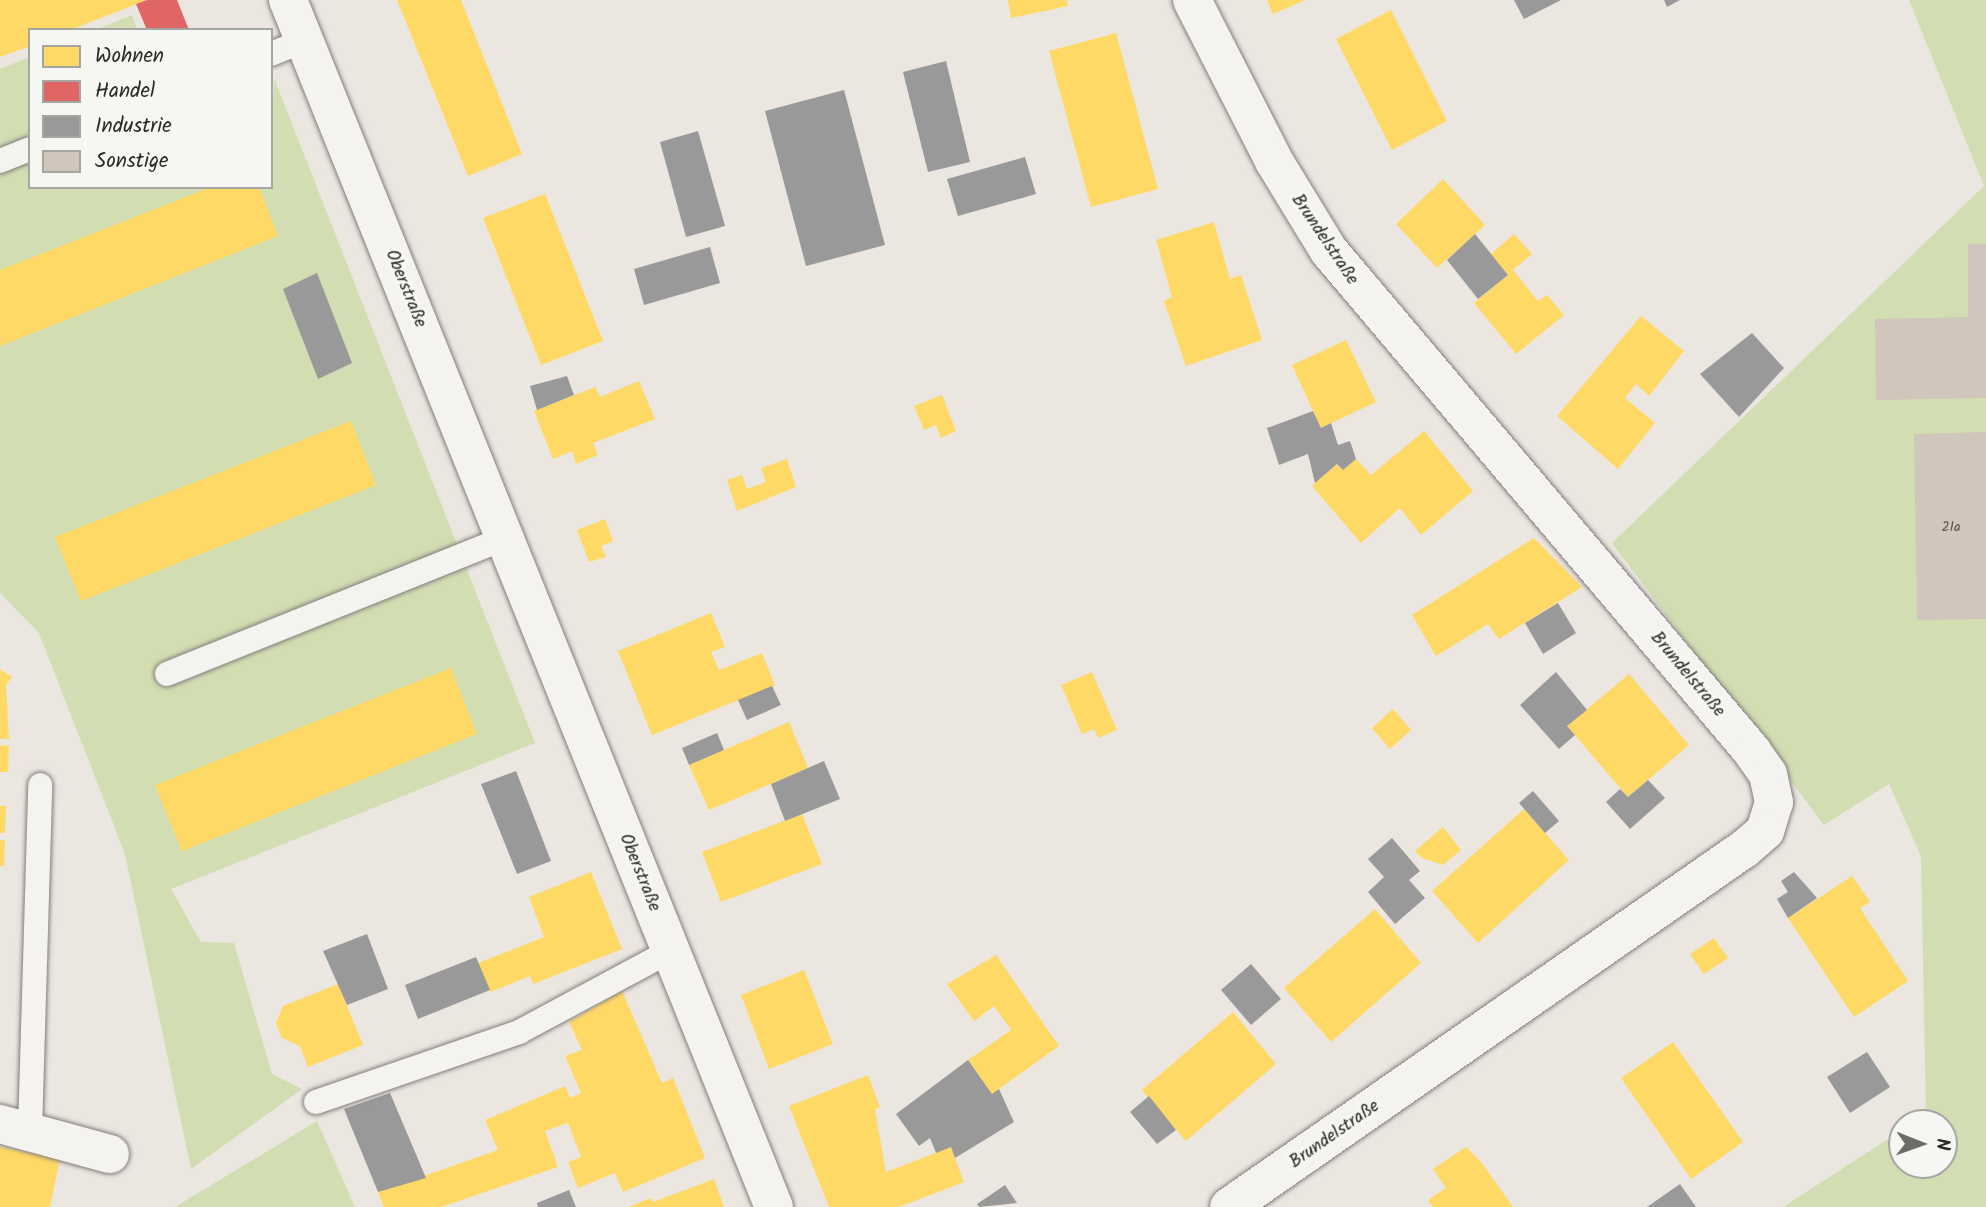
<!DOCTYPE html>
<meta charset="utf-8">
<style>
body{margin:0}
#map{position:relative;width:1986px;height:1207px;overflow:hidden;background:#ebe6e0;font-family:Kalam,sans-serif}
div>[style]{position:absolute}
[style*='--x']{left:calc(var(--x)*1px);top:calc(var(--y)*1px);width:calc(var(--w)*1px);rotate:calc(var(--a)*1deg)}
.green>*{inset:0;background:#d2ddb2}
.homes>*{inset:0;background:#ffd966}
.shops>*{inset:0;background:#e06666}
.industry>*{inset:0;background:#999}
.building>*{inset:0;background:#d0c6bb}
.roads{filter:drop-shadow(0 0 2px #817f7c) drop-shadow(0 0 2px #817f7c)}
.service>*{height:24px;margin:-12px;padding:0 12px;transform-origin:12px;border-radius:12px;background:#f4f3f0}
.minor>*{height:38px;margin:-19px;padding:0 19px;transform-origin:19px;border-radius:19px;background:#f4f3f0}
span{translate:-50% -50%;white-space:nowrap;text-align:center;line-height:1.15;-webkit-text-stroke:7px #f6f6f2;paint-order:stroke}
.number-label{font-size:14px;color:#54524f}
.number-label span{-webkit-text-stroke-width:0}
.street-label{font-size:18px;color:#2b2b2b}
.legend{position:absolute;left:28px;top:28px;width:245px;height:161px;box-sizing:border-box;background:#f6f6f2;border:2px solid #a5a5a2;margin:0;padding:9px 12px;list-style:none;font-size:21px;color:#2b2b2b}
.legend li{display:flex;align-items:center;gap:14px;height:35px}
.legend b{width:35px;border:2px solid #a5a5a2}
.north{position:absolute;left:1888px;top:1109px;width:70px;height:70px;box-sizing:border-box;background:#f6f6f2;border:2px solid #a5a5a2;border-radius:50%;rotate:91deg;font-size:19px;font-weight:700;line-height:28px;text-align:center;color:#2b2b2b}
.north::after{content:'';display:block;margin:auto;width:24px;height:32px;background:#6e6c6a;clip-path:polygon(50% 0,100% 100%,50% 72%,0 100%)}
</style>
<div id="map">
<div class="green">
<div style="clip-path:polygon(1909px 0,1986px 0,1986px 1207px,1783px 1207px,1902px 1130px,1902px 1165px,1944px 1165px,1944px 1123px,1913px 1123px,1926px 1115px,1921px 856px,1889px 784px,1824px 825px,1612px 543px,1984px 186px)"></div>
<div style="clip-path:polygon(132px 15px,137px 30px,95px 30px)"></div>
<div style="clip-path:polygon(30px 57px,30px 187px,271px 187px,274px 78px,535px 743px,171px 889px,201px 942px,234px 943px,272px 1074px,302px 1089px,191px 1169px,125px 854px,39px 633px,0 593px,0 69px)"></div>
<div style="clip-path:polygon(317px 1121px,355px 1207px,175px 1207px)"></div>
</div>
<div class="homes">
<div style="clip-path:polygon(0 0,147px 0,70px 30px,30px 30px,30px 46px,0 57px)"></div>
<div style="clip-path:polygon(397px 0,461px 0,522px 154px,468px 176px)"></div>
<div style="clip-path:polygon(1008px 0,1067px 0,1068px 6px,1011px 18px)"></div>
<div style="clip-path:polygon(1267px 0,1305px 0,1273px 14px)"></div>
<div style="clip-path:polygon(1391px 10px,1447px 121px,1392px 150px,1336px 39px)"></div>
<div style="clip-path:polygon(1116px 33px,1158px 189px,1091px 207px,1049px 51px)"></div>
<div style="clip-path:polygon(1443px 179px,1485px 225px,1437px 268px,1396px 224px)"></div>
<div style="clip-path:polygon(211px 187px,259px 187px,278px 236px,0 346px,0 270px)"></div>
<div style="clip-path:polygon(545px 194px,603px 341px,541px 365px,483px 218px)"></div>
<div style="clip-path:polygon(1214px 222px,1230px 279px,1241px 275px,1262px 340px,1186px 366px,1164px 301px,1172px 297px,1156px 240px)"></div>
<div style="clip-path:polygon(1514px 234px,1532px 254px,1513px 270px,1538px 301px,1547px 295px,1564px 315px,1516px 354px,1474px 303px,1508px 275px,1491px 254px)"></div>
<div style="clip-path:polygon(1641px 316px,1684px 351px,1649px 396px,1636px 384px,1625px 398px,1655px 423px,1618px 469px,1557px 416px)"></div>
<div style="clip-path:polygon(1346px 340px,1376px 402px,1321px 428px,1292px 365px)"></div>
<div style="clip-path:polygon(639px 381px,655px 419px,593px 443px,598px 455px,576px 464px,572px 451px,553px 459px,534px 411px,595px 387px,600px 397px)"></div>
<div style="clip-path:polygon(942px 395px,956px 431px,941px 438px,936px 425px,924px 430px,914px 406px)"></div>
<div style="clip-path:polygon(351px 421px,376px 485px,81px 601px,55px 537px)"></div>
<div style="clip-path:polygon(1424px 431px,1473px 491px,1421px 535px,1400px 508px,1361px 543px,1312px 486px,1337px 464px,1343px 470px,1356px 459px,1371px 475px)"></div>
<div style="clip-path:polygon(787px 459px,796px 487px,737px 511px,727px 480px,742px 475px,747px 489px,766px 482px,761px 468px)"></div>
<div style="clip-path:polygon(605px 519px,613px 541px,601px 546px,606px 557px,589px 562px,577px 530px)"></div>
<div style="clip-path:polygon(1534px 538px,1582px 587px,1499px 639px,1488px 624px,1436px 656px,1412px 615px)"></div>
<div style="clip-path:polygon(711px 613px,725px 647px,711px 652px,719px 670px,762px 653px,775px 685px,652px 735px,618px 651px)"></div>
<div style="clip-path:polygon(451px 668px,477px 734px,182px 851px,155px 785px)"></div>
<div style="clip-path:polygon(0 669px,12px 677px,6px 685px,9px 739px,0 739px)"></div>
<div style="clip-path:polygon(1092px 672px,1117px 730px,1098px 738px,1094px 729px,1082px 734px,1061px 685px)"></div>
<div style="clip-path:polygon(1629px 674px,1689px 745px,1628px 797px,1567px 726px)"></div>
<div style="clip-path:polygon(1393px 709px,1411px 730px,1390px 749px,1372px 728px)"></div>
<div style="clip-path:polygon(789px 722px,808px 768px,709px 810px,689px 765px)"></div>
<div style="clip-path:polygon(0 745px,9px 746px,8px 772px,0 772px)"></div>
<div style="clip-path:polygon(0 806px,6px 806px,5px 833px,0 833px)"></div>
<div style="clip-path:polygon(1524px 809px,1569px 860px,1478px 943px,1432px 891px)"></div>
<div style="clip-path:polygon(802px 814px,822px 864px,721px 902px,702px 852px)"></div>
<div style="clip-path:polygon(1443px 827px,1461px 850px,1443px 865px,1422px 858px,1415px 851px)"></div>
<div style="clip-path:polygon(0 840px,5px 840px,4px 866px,0 866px)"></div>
<div style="clip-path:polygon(591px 872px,622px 949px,533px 984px,530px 976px,490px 992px,478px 963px,544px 937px,529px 897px)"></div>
<div style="clip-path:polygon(1852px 876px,1870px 902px,1860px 908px,1908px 981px,1854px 1017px,1788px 918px)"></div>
<div style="clip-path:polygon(1375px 909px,1421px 963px,1331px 1042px,1284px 988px)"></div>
<div style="clip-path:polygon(1714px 938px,1728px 958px,1704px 974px,1690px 954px)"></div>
<div style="clip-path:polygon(996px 955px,1059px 1046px,992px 1094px,968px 1060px,1011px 1030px,994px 1006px,974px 1021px,947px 984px)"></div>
<div style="clip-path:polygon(804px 970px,833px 1044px,769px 1069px,741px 995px)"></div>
<div style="clip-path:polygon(338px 984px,363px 1045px,308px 1067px,300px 1046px,282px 1038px,276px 1023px,283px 1006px)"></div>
<div style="clip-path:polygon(622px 991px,662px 1083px,673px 1078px,705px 1158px,623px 1192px,615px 1173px,578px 1188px,568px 1162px,581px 1157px,568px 1123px,545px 1131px,558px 1167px,441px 1207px,384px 1207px,378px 1192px,498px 1150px,485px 1120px,565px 1086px,570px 1098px,581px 1093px,565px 1056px,582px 1050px,569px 1022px)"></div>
<div style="clip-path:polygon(1233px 1012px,1276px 1064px,1186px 1141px,1142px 1090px)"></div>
<div style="clip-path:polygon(1673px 1042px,1743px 1142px,1691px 1179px,1621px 1078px)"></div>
<div style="clip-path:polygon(868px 1075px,880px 1107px,875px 1110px,886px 1172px,951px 1147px,964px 1182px,899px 1207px,829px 1207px,789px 1106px)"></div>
<div style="clip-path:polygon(0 1147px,60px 1159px,50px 1207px,0 1207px)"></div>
<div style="clip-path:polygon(1466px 1147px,1482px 1163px,1513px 1207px,1433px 1207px,1428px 1200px,1446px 1188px,1433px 1169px)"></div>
<div style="clip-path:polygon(714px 1179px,724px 1207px,628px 1207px,651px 1198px,653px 1202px)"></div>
</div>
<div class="shops">
<div style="clip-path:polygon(147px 0,177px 0,189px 30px,147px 30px,136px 4px)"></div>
</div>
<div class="industry">
<div style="clip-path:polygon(1514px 0,1561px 0,1524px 19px)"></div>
<div style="clip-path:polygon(1664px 0,1680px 0,1667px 7px)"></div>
<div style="clip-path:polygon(946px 61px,970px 162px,928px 172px,903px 72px)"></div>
<div style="clip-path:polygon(844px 90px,885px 245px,806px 266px,765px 111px)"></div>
<div style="clip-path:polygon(698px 131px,725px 226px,686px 237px,660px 142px)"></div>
<div style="clip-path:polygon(1025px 157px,1036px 194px,958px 216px,947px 179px)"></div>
<div style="clip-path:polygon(1475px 234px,1508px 275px,1478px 299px,1447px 260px)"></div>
<div style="clip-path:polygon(710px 247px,720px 283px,644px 305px,634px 269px)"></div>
<div style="clip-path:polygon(317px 273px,352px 363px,318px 379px,283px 289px)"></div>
<div style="clip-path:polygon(1752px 333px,1784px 368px,1739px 417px,1700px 374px)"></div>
<div style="clip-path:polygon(567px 376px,574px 395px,537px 410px,530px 386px)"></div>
<div style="clip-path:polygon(1313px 411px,1321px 428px,1331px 423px,1338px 445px,1350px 441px,1356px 459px,1343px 470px,1337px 464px,1315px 483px,1308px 454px,1279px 465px,1267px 428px)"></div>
<div style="clip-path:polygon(1558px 603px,1576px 633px,1543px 654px,1525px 623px)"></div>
<div style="clip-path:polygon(1556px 672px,1587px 710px,1567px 726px,1575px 735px,1559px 749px,1520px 705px)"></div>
<div style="clip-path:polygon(772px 686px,781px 705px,747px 720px,738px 700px)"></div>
<div style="clip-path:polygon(717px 733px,724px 750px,689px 765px,682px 748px)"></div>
<div style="clip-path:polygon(824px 761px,840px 799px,785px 821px,771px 784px)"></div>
<div style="clip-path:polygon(516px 771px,551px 861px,517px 874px,481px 784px)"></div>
<div style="clip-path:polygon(1648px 780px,1665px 798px,1630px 829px,1606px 802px,1620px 789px,1628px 797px)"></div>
<div style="clip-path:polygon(1533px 791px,1559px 821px,1545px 833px,1519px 803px)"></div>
<div style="clip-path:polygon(1392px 838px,1420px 871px,1409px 880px,1425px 898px,1395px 924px,1368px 892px,1384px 877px,1368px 859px)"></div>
<div style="clip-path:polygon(1794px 872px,1817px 898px,1788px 918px,1777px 899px,1788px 892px,1781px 881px)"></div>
<div style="clip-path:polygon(367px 934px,388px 989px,347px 1005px,323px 951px)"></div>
<div style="clip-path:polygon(476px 957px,490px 990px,418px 1019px,405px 985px)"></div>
<div style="clip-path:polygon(1251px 964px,1281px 999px,1251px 1025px,1221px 990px)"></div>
<div style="clip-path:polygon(1867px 1052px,1890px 1087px,1850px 1113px,1827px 1077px)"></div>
<div style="clip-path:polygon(968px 1060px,992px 1094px,999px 1089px,1014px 1122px,955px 1158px,951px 1147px,936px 1153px,930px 1138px,919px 1146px,896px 1114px)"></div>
<div style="clip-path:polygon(390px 1093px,426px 1178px,378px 1192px,344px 1109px)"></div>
<div style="clip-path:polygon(1149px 1096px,1176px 1130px,1157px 1144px,1130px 1112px)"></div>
<div style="clip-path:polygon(1680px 1184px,1696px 1207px,1647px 1207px)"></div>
<div style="clip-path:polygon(1005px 1185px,1017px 1203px,979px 1207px,977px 1204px)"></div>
<div style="clip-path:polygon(569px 1190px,576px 1207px,538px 1207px,537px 1203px)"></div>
</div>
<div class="building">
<div style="clip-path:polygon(1968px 244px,1986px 244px,1986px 398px,1876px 400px,1875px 319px,1968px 317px)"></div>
<div style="clip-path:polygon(1986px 432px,1986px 619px,1917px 620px,1914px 434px)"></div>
</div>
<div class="roads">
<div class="service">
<div style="--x:271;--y:54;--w:37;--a:-22"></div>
<div style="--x:0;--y:161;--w:32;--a:-22"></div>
<div style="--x:167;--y:674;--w:365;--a:-21.9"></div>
<div style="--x:316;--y:1102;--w:215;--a:-19"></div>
<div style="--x:519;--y:1032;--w:171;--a:-28.2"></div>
<div style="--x:30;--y:1131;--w:346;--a:-88.3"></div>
</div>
<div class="minor">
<div style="--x:288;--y:0;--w:1301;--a:68.07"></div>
<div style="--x:1192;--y:0;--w:181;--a:63"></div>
<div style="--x:1274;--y:161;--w:105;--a:58.6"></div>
<div style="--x:1329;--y:251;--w:654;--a:49.78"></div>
<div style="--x:1751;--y:750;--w:29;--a:55"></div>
<div style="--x:1768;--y:774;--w:29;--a:78"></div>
<div style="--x:1774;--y:802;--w:30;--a:107"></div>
<div style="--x:1765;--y:831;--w:28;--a:139"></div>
<div style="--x:1744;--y:849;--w:627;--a:145.2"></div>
<div style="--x:0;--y:1124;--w:114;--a:15.3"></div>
</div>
</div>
<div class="number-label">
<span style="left:1951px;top:527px">21a</span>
</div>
<div class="street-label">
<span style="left:1324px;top:240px;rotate:56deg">Brundelstraße</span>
<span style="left:405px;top:289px;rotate:68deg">Oberstraße</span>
<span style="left:1687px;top:675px;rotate:50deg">Brundelstraße</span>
<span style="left:639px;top:873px;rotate:68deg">Oberstraße</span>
<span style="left:1335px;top:1135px;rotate:-35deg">Brundelstraße</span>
</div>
<ul class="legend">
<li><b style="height:19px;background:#ffd966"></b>Wohnen</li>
<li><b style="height:19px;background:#e06666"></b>Handel</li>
<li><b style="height:19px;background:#999"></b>Industrie</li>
<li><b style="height:19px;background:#d0c6bb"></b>Sonstige</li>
</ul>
<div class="north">N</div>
</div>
